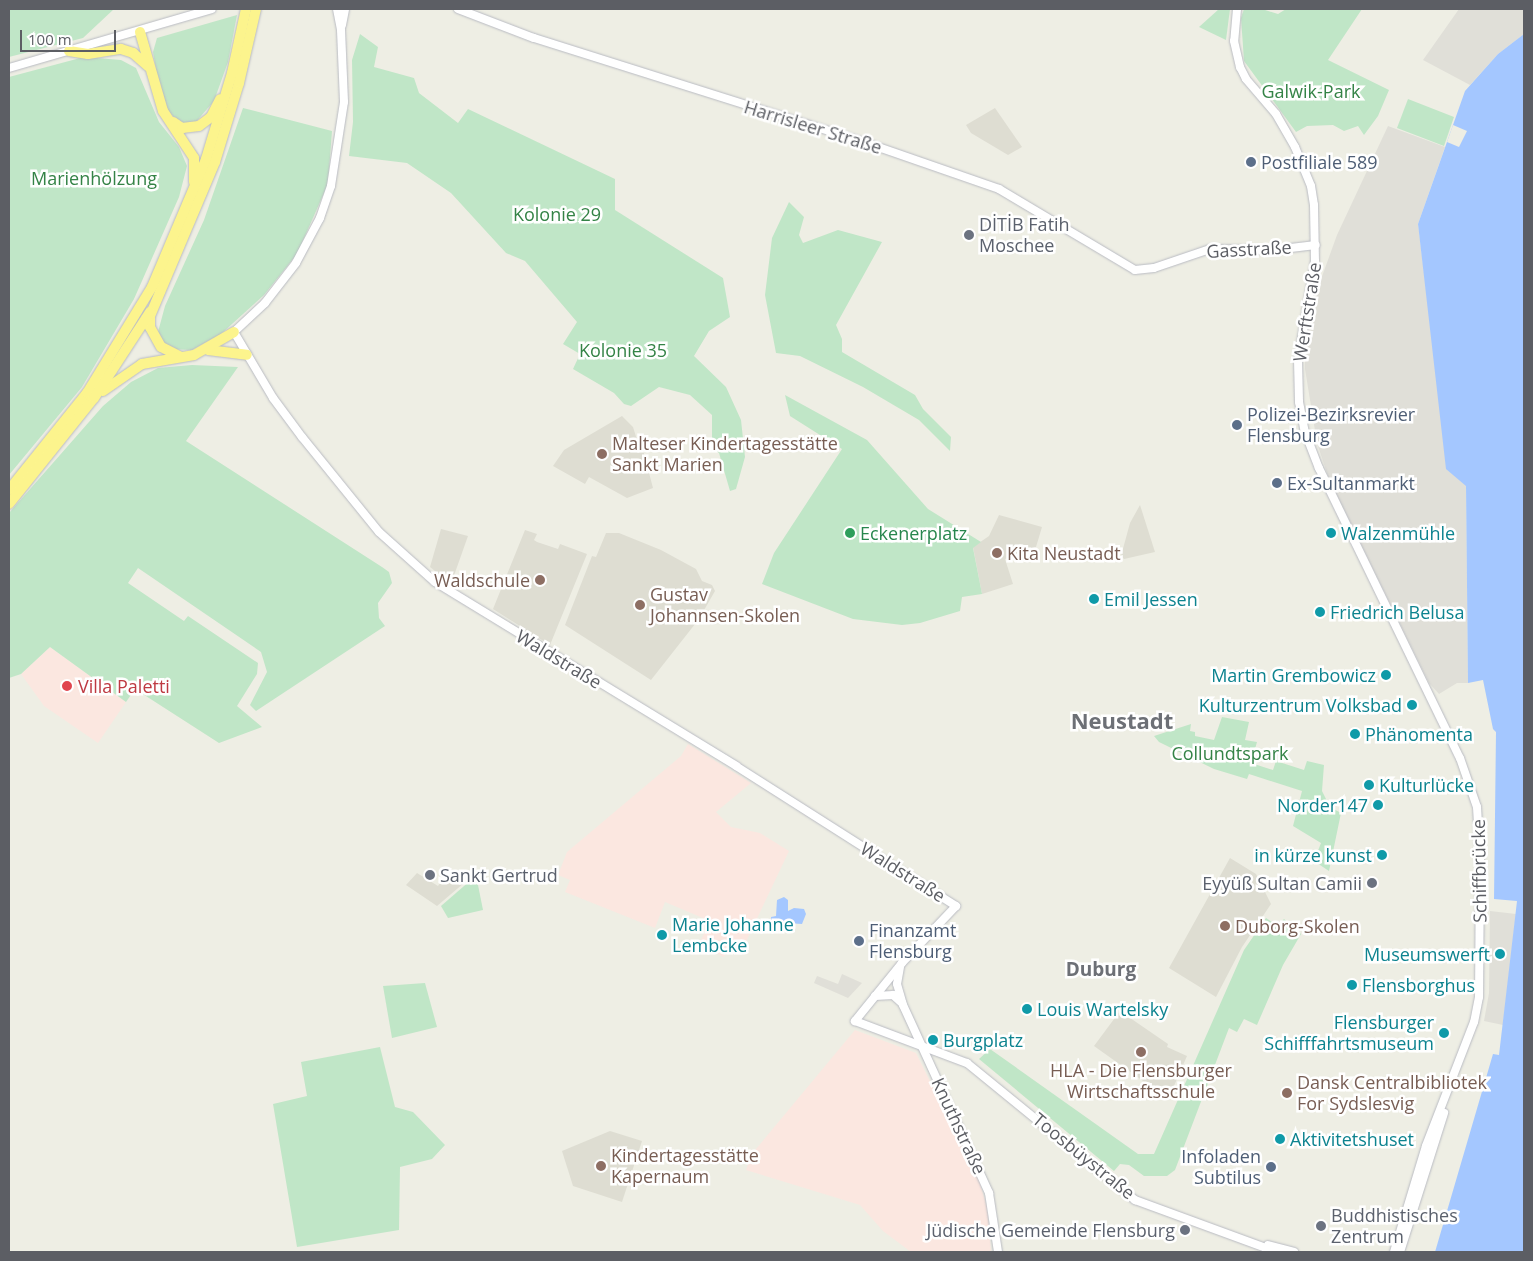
<!DOCTYPE html>
<meta charset="utf-8">
<style>
body{margin:0}
#map{position:relative;width:1533px;height:1261px;overflow:hidden;background:#eeeee4;font-family:"Open Sans",sans-serif}
div>[style]{position:absolute}
[style*='--x']{left:calc(var(--x)*1px);top:calc(var(--y)*1px);width:calc(var(--w)*1px);rotate:calc(var(--a)*1deg)}
.industrial>*{inset:0;background:#e0dfd8}
.education>*{inset:0;background:#deddd2}
.medical>*{inset:0;background:#fbe7e0}
.green>*{inset:0;background:#c0e6c7}
.water>*{inset:0;background:#a4c7ff}
.pier>*{inset:0;background:#eeeee4}
.roads{filter:drop-shadow(0 0 1px #b9bbc2) drop-shadow(0 0 1px #b9bbc2)}
.secondary>*{height:8px;margin:-4px;padding:0 4px;transform-origin:4px;border-radius:4px;background:#fff}
.highway>*{height:10px;margin:-5px;padding:0 5px;transform-origin:5px;border-radius:5px;background:#fcf48d}
.dots>*{width:14px;height:14px;translate:-50% -50%;box-sizing:border-box;border:2px solid #fff;border-radius:50%}
span{translate:-50% -50%;white-space:nowrap;text-align:center;line-height:1.15;-webkit-text-stroke:5px #fff;paint-order:stroke}
.park-label{font-size:18px;color:#348346}
.street-label{font-size:18px;color:#5c5e64}
.service-label{font-size:18px;color:#4e5e75}
.left{translate:0 -50%;text-align:left}
.right{translate:-100% -50%;text-align:right}
.worship-label{font-size:18px;color:#5b616d}
.education-label{font-size:18px;color:#785e54}
.leisure-label{font-size:18px;color:#27864d}
.culture-label{font-size:18px;color:#0d838f}
.health-label{font-size:18px;color:#be3a42}
.neighbourhood-label{font-size:19px;color:#6d7076;font-weight:700}
.district-label{font-size:22px;color:#6d7076;font-weight:700}
.frame{position:absolute;inset:0;border:10px solid #5c5e64;pointer-events:none}
.scale{position:absolute;left:20px;top:30px;width:96px;height:22px;box-sizing:border-box;border:2px solid #5c5e64;border-top:0;padding-left:6px;font-size:15px;line-height:18px;white-space:nowrap;color:#5c5e64;-webkit-text-stroke:4px #fff;paint-order:stroke}
</style>
<div id="map">
<div class="industrial">
<div style="clip-path:polygon(1459px 9px,1524px 9px,1524px 34px,1498px 54px,1470px 85px,1423px 60px)"></div>
<div style="clip-path:polygon(1388px 126px,1445px 147px,1418px 224px,1440px 402px,1466px 485px,1468px 683px,1457px 683px,1439px 694px,1429px 683px,1329px 479px,1317px 443px,1305px 369px,1305px 344px,1316px 293px,1337px 235px)"></div>
<div style="clip-path:polygon(1490px 911px,1516px 914px,1503px 1025px,1484px 1021px,1489px 993px)"></div>
<div style="clip-path:polygon(842px 974px,862px 983px,848px 998px,814px 983px,817px 976px,838px 984px)"></div>
</div>
<div class="education">
<div style="clip-path:polygon(995px 108px,1022px 147px,1008px 155px,971px 133px,966px 125px)"></div>
<div style="clip-path:polygon(622px 416px,633px 427px,638px 443px,641px 442px,653px 488px,627px 498px,589px 477px,585px 484px,553px 466px,564px 450px)"></div>
<div style="clip-path:polygon(1140px 505px,1155px 552px,1124px 559px,1121px 556px,1130px 523px)"></div>
<div style="clip-path:polygon(999px 515px,1042px 527px,1036px 547px,1005px 559px,1013px 584px,982px 594px,973px 547px,989px 536px)"></div>
<div style="clip-path:polygon(441px 529px,468px 536px,451px 584px,430px 567px)"></div>
<div style="clip-path:polygon(525px 530px,537px 534px,534px 540px,537px 542px,558px 549px,560px 544px,587px 554px,550px 645px,493px 609px)"></div>
<div style="clip-path:polygon(606px 533px,619px 533px,661px 550px,696px 569px,702px 581px,712px 585px,715px 591px,699px 619px,651px 680px,565px 625px,592px 556px,596px 557px)"></div>
<div style="clip-path:polygon(1230px 858px,1256px 874px,1271px 904px,1242px 947px,1216px 997px,1169px 968px)"></div>
<div style="clip-path:polygon(449px 870px,462px 878px,464px 883px,437px 906px,406px 885px,417px 873px,438px 886px)"></div>
<div style="clip-path:polygon(1120px 1011px,1168px 1044px,1167px 1047px,1187px 1056px,1170px 1095px,1153px 1088px,1094px 1046px)"></div>
<div style="clip-path:polygon(610px 1131px,642px 1141px,622px 1202px,573px 1186px,562px 1151px)"></div>
</div>
<div class="medical">
<div style="clip-path:polygon(50px 647px,126px 702px,98px 743px,44px 706px,21px 674px)"></div>
<div style="clip-path:polygon(688px 744px,751px 783px,716px 812px,731px 827px,760px 833px,789px 851px,745px 944px,727px 949px,724px 957px,699px 944px,710px 921px,665px 902px,655px 928px,565px 892px,570px 880px,558px 875px,567px 852px,681px 756px)"></div>
<div style="clip-path:polygon(855px 1030px,916px 1053px,979px 1180px,988px 1211px,991px 1252px,911px 1252px,883px 1231px,860px 1205px,746px 1170px,751px 1155px)"></div>
</div>
<div class="green">
<div style="clip-path:polygon(9px 9px,114px 9px,83px 38px,9px 57px)"></div>
<div style="clip-path:polygon(1219px 9px,1230px 9px,1226px 40px,1199px 27px)"></div>
<div style="clip-path:polygon(1244px 9px,1262px 9px,1278px 14px,1286px 9px,1362px 9px,1328px 60px,1389px 90px,1378px 116px,1364px 135px,1358px 126px,1344px 131px,1333px 125px,1307px 126px,1296px 132px,1244px 61px,1241px 18px)"></div>
<div style="clip-path:polygon(237px 15px,228px 62px,214px 101px,195px 123px,183px 123px,169px 113px,160px 93px,153px 52px,157px 38px)"></div>
<div style="clip-path:polygon(360px 34px,378px 47px,374px 67px,414px 78px,419px 93px,458px 123px,468px 109px,615px 179px,615px 210px,723px 278px,730px 317px,709px 331px,694px 356px,726px 387px,741px 420px,745px 457px,736px 489px,730px 491px,719px 453px,712px 447px,712px 415px,690px 395px,659px 387px,631px 406px,624px 404px,614px 393px,573px 369px,580px 354px,563px 344px,577px 322px,525px 261px,506px 253px,451px 193px,407px 163px,349px 156px,353px 122px,352px 60px)"></div>
<div style="clip-path:polygon(84px 57px,121px 60px,136px 68px,159px 122px,179px 147px,187px 166px,179px 197px,134px 299px,82px 387px,9px 475px,9px 77px)"></div>
<div style="clip-path:polygon(1408px 99px,1454px 117px,1444px 146px,1397px 128px)"></div>
<div style="clip-path:polygon(243px 108px,332px 131px,328px 184px,297px 254px,264px 295px,221px 334px,192px 350px,168px 349px,158px 332px,165px 306px,204px 220px)"></div>
<div style="clip-path:polygon(789px 202px,804px 217px,799px 235px,803px 243px,838px 230px,882px 242px,836px 325px,842px 339px,842px 352px,915px 395px,923px 409px,951px 437px,950px 451px,919px 420px,863px 387px,800px 356px,776px 353px,765px 295px,772px 238px)"></div>
<div style="clip-path:polygon(192px 365px,238px 367px,186px 441px,382px 567px,389px 572px,392px 583px,378px 603px,379px 618px,385px 626px,256px 711px,250px 705px,267px 672px,261px 652px,138px 568px,128px 583px,184px 621px,188px 616px,258px 663px,257px 674px,237px 706px,262px 727px,219px 743px,135px 689px,126px 702px,50px 647px,21px 674px,9px 678px,9px 513px,103px 406px,131px 382px,158px 368px)"></div>
<div style="clip-path:polygon(785px 395px,867px 440px,928px 509px,981px 542px,973px 548px,982px 594px,962px 597px,960px 611px,920px 623px,902px 625px,853px 619px,762px 584px,774px 553px,842px 449px,790px 416px)"></div>
<div style="clip-path:polygon(1222px 717px,1249px 722px,1245px 740px,1257px 742px,1251px 763px,1273px 770px,1276px 761px,1304px 770px,1307px 761px,1324px 765px,1322px 791px,1330px 807px,1341px 813px,1329px 871px,1314px 861px,1321px 843px,1293px 826px,1302px 791px,1249px 774px,1247px 779px,1214px 769px,1159px 742px,1154px 736px,1191px 724px,1190px 731px,1195px 732px,1195px 736px,1214px 740px)"></div>
<div style="clip-path:polygon(471px 880px,478px 885px,483px 910px,448px 918px,441px 906px)"></div>
<div style="clip-path:polygon(1266px 918px,1278px 926px,1284px 919px,1301px 934px,1283px 965px,1257px 1025px,1244px 1019px,1237px 1032px,1229px 1028px,1175px 1170px,1167px 1176px,1144px 1176px,1129px 1165px,1120px 1164px,1114px 1171px,979px 1059px,990px 1049px,1138px 1154px,1154px 1154px,1244px 950px)"></div>
<div style="clip-path:polygon(425px 983px,437px 1027px,392px 1038px,383px 986px)"></div>
<div style="clip-path:polygon(380px 1047px,395px 1107px,413px 1112px,445px 1145px,432px 1159px,400px 1167px,399px 1230px,297px 1247px,273px 1104px,307px 1096px,301px 1062px)"></div>
</div>
<div class="water">
<div style="clip-path:polygon(1524px 34px,1524px 1252px,1435px 1252px,1493px 1054px,1499px 1055px,1517px 901px,1494px 899px,1496px 732px,1493px 729px,1483px 680px,1468px 683px,1466px 486px,1446px 469px,1418px 224px,1465px 91px,1498px 54px)"></div>
<div style="clip-path:polygon(784px 897px,788px 900px,788px 911px,794px 908px,804px 909px,806px 914px,802px 924px,771px 922px,771px 917px,776px 916px,777px 900px)"></div>
</div>
<div class="pier">
<div style="clip-path:polygon(1453px 125px,1467px 131px,1459px 147px,1447px 142px)"></div>
</div>
<div class="roads">
<div class="secondary">
<div style="--x:337;--y:9;--w:21;--a:79"></div>
<div style="--x:341;--y:30;--w:72;--a:87.6"></div>
<div style="--x:344;--y:102;--w:85;--a:98.8"></div>
<div style="--x:331;--y:186;--w:34;--a:109"></div>
<div style="--x:320;--y:218;--w:51;--a:118.1"></div>
<div style="--x:296;--y:263;--w:51;--a:127.8"></div>
<div style="--x:265;--y:303;--w:42;--a:136.9"></div>
<div style="--x:234;--y:332;--w:77;--a:59.4"></div>
<div style="--x:273;--y:398;--w:49;--a:53.4"></div>
<div style="--x:302;--y:437;--w:122;--a:51"></div>
<div style="--x:379;--y:532;--w:75;--a:41.8"></div>
<div style="--x:435;--y:582;--w:353;--a:31.4"></div>
<div style="--x:736;--y:766;--w:261;--a:32.5"></div>
<div style="--x:956;--y:906;--w:79;--a:133.5"></div>
<div style="--x:902;--y:963;--w:75;--a:129"></div>
<div style="--x:855;--y:1021;--w:120;--a:20.6"></div>
<div style="--x:967;--y:1063;--w:217;--a:39.2"></div>
<div style="--x:1135;--y:1200;--w:151;--a:20.1"></div>
<div style="--x:458;--y:9;--w:81;--a:20.9"></div>
<div style="--x:534;--y:38;--w:346;--a:17.5"></div>
<div style="--x:864;--y:142;--w:143;--a:19.2"></div>
<div style="--x:999;--y:189;--w:158;--a:30.8"></div>
<div style="--x:1135;--y:270;--w:19;--a:-6"></div>
<div style="--x:1154;--y:268;--w:59;--a:-18.7"></div>
<div style="--x:1210;--y:249;--w:64;--a:0.9"></div>
<div style="--x:1274;--y:250;--w:42;--a:-6.8"></div>
<div style="--x:1237;--y:9;--w:32;--a:95"></div>
<div style="--x:1234;--y:41;--w:27;--a:77"></div>
<div style="--x:1240;--y:67;--w:13;--a:63"></div>
<div style="--x:1246;--y:79;--w:46;--a:49.4"></div>
<div style="--x:1276;--y:114;--w:38;--a:60"></div>
<div style="--x:1295;--y:147;--w:42;--a:67.7"></div>
<div style="--x:1311;--y:186;--w:19;--a:81"></div>
<div style="--x:1314;--y:205;--w:56;--a:89"></div>
<div style="--x:1315;--y:261;--w:100;--a:99.7"></div>
<div style="--x:1298;--y:360;--w:42;--a:88.6"></div>
<div style="--x:1299;--y:402;--w:31;--a:79"></div>
<div style="--x:1305;--y:432;--w:39;--a:69"></div>
<div style="--x:1319;--y:468;--w:322;--a:64.1"></div>
<div style="--x:1460;--y:758;--w:52;--a:70.9"></div>
<div style="--x:1477;--y:807;--w:51;--a:86.6"></div>
<div style="--x:1480;--y:858;--w:139;--a:90.4"></div>
<div style="--x:1479;--y:997;--w:25;--a:101"></div>
<div style="--x:1474;--y:1022;--w:133;--a:111.2"></div>
<div style="--x:1426;--y:1146;--w:111;--a:106.8"></div>
<div style="--x:342;--y:25;--w:16;--a:-79"></div>
<div style="--x:9;--y:68;--w:211;--a:-16.2"></div>
<div style="--x:900;--y:967;--w:17;--a:100"></div>
<div style="--x:897;--y:984;--w:22;--a:74"></div>
<div style="--x:903;--y:1005;--w:207;--a:65.4"></div>
<div style="--x:989;--y:1193;--w:60;--a:81.3"></div>
<div style="--x:875;--y:996;--w:18;--a:-3"></div>
<div style="--x:893;--y:995;--w:12;--a:42"></div>
<div style="--x:1268;--y:1245;--w:27;--a:15"></div>
<div style="--x:1400;--y:1252;--w:146;--a:-72.4"></div>
</div>
<div class="highway">
<div style="--x:140;--y:32;--w:82;--a:73.8"></div>
<div style="--x:163;--y:111;--w:56;--a:56.6"></div>
<div style="--x:194;--y:158;--w:24;--a:90"></div>
<div style="--x:69;--y:51;--w:19;--a:9"></div>
<div style="--x:88;--y:54;--w:33;--a:-9"></div>
<div style="--x:121;--y:49;--w:13;--a:18"></div>
<div style="--x:133;--y:53;--w:20;--a:41"></div>
<div style="--x:173;--y:122;--w:11;--a:34"></div>
<div style="--x:182;--y:128;--w:17;--a:-7"></div>
<div style="--x:199;--y:126;--w:15;--a:-37"></div>
<div style="--x:211;--y:117;--w:20;--a:-63"></div>
<div style="--x:208;--y:350;--w:39;--a:7"></div>
<div style="--x:181;--y:357;--w:22;--a:-153"></div>
<div style="--x:161;--y:347;--w:23;--a:-119"></div>
<div style="--x:150;--y:327;--w:11;--a:-90"></div>
<div style="--x:150;--y:316;--w:167;--a:-67.1"></div>
<div style="--x:215;--y:162;--w:83;--a:-73.1"></div>
<div style="--x:239;--y:83;--w:76;--a:-77.1"></div>
<div style="--x:103;--y:391;--w:47;--a:-34.7"></div>
<div style="--x:142;--y:364;--w:53;--a:-9.8"></div>
<div style="--x:194;--y:355;--w:46;--a:-29.9"></div>
<div style="--x:9;--y:490;--w:124;--a:-51.2"></div>
<div style="--x:87;--y:393;--w:124;--a:-58.5"></div>
<div style="--x:152;--y:287;--w:139;--a:-67.1"></div>
<div style="--x:206;--y:159;--w:90;--a:-73.2"></div>
<div style="--x:232;--y:73;--w:66;--a:-77.7"></div>
<div style="--x:9;--y:504;--w:136;--a:-51.3"></div>
<div style="--x:94;--y:398;--w:103;--a:-56.9"></div>
</div>
</div>
<div class="dots">
<div style="left:1251px;top:162px;background:#5c6f8a"></div>
<div style="left:969px;top:235px;background:#6b7280"></div>
<div style="left:1237px;top:425px;background:#5c6f8a"></div>
<div style="left:602px;top:454px;background:#8d6e63"></div>
<div style="left:1277px;top:483px;background:#5c6f8a"></div>
<div style="left:850px;top:533px;background:#2e9e5b"></div>
<div style="left:1331px;top:533px;background:#0f9aa8"></div>
<div style="left:997px;top:553px;background:#8d6e63"></div>
<div style="left:540px;top:580px;background:#8d6e63"></div>
<div style="left:1094px;top:599px;background:#0f9aa8"></div>
<div style="left:640px;top:605px;background:#8d6e63"></div>
<div style="left:1320px;top:612px;background:#0f9aa8"></div>
<div style="left:1386px;top:675px;background:#0f9aa8"></div>
<div style="left:67px;top:686px;background:#e0444e"></div>
<div style="left:1412px;top:705px;background:#0f9aa8"></div>
<div style="left:1355px;top:734px;background:#0f9aa8"></div>
<div style="left:1369px;top:785px;background:#0f9aa8"></div>
<div style="left:1378px;top:805px;background:#0f9aa8"></div>
<div style="left:1382px;top:855px;background:#0f9aa8"></div>
<div style="left:430px;top:875px;background:#6b7280"></div>
<div style="left:1372px;top:883px;background:#6b7280"></div>
<div style="left:1225px;top:926px;background:#8d6e63"></div>
<div style="left:662px;top:935px;background:#0f9aa8"></div>
<div style="left:859px;top:941px;background:#5c6f8a"></div>
<div style="left:1500px;top:954px;background:#0f9aa8"></div>
<div style="left:1352px;top:985px;background:#0f9aa8"></div>
<div style="left:1027px;top:1009px;background:#0f9aa8"></div>
<div style="left:1444px;top:1033px;background:#0f9aa8"></div>
<div style="left:933px;top:1040px;background:#0f9aa8"></div>
<div style="left:1141px;top:1052px;background:#8d6e63"></div>
<div style="left:1287px;top:1093px;background:#8d6e63"></div>
<div style="left:1280px;top:1139px;background:#0f9aa8"></div>
<div style="left:601px;top:1166px;background:#8d6e63"></div>
<div style="left:1271px;top:1167px;background:#5c6f8a"></div>
<div style="left:1321px;top:1226px;background:#6b7280"></div>
<div style="left:1185px;top:1230px;background:#6b7280"></div>
</div>
<div class="park-label">
<span style="left:1311px;top:91px">Galwik-Park</span>
<span style="left:94px;top:178px">Marienhölzung</span>
<span style="left:557px;top:214px">Kolonie 29</span>
<span style="left:623px;top:350px">Kolonie 35</span>
<span style="left:1230px;top:753px">Collundtspark</span>
</div>
<div class="street-label">
<span style="left:813px;top:127px;rotate:17deg">Harrisleer Straße</span>
<span style="left:1249px;top:249px;rotate:-3deg">Gasstraße</span>
<span style="left:1307px;top:312px;rotate:-81deg">Werftstraße</span>
<span style="left:559px;top:659px;rotate:31deg">Waldstraße</span>
<span style="left:1479px;top:871px;rotate:-91deg">Schiffbrücke</span>
<span style="left:903px;top:872px;rotate:32deg">Waldstraße</span>
<span style="left:959px;top:1126px;rotate:65deg">Knuthstraße</span>
<span style="left:1084px;top:1156px;rotate:39deg">Toosbüystraße</span>
</div>
<div class="service-label">
<span class="left" style="left:1261px;top:162px">Postfiliale 589</span>
<span class="left" style="left:1247px;top:425px">Polizei-Bezirksrevier<br>Flensburg</span>
<span class="left" style="left:1287px;top:483px">Ex-Sultanmarkt</span>
<span class="left" style="left:869px;top:941px">Finanzamt<br>Flensburg</span>
<span class="right" style="left:1261px;top:1167px">Infoladen<br>Subtilus</span>
</div>
<div class="worship-label">
<span class="left" style="left:979px;top:235px">DİTİB Fatih<br>Moschee</span>
<span class="left" style="left:440px;top:875px">Sankt Gertrud</span>
<span class="right" style="left:1362px;top:883px">Eyyüß Sultan Camii</span>
<span class="left" style="left:1331px;top:1226px">Buddhistisches<br>Zentrum</span>
<span class="right" style="left:1175px;top:1230px">Jüdische Gemeinde Flensburg</span>
</div>
<div class="education-label">
<span class="left" style="left:612px;top:454px">Malteser Kindertagesstätte<br>Sankt Marien</span>
<span class="left" style="left:1007px;top:553px">Kita Neustadt</span>
<span class="right" style="left:530px;top:580px">Waldschule</span>
<span class="left" style="left:650px;top:605px">Gustav<br>Johannsen-Skolen</span>
<span class="left" style="left:1235px;top:926px">Duborg-Skolen</span>
<span style="left:1141px;top:1081px">HLA - Die Flensburger<br>Wirtschaftsschule</span>
<span class="left" style="left:1297px;top:1093px">Dansk Centralbibliotek<br>For Sydslesvig</span>
<span class="left" style="left:611px;top:1166px">Kindertagesstätte<br>Kapernaum</span>
</div>
<div class="leisure-label">
<span class="left" style="left:860px;top:533px">Eckenerplatz</span>
</div>
<div class="culture-label">
<span class="left" style="left:1341px;top:533px">Walzenmühle</span>
<span class="left" style="left:1104px;top:599px">Emil Jessen</span>
<span class="left" style="left:1330px;top:612px">Friedrich Belusa</span>
<span class="right" style="left:1376px;top:675px">Martin Grembowicz</span>
<span class="right" style="left:1402px;top:705px">Kulturzentrum Volksbad</span>
<span class="left" style="left:1365px;top:734px">Phänomenta</span>
<span class="left" style="left:1379px;top:785px">Kulturlücke</span>
<span class="right" style="left:1368px;top:805px">Norder147</span>
<span class="right" style="left:1372px;top:855px">in kürze kunst</span>
<span class="left" style="left:672px;top:935px">Marie Johanne<br>Lembcke</span>
<span class="right" style="left:1490px;top:954px">Museumswerft</span>
<span class="left" style="left:1362px;top:985px">Flensborghus</span>
<span class="left" style="left:1037px;top:1009px">Louis Wartelsky</span>
<span class="right" style="left:1434px;top:1033px">Flensburger<br>Schifffahrtsmuseum</span>
<span class="left" style="left:943px;top:1040px">Burgplatz</span>
<span class="left" style="left:1290px;top:1139px">Aktivitetshuset</span>
</div>
<div class="health-label">
<span class="left" style="left:78px;top:686px">Villa Paletti</span>
</div>
<div class="neighbourhood-label">
<span style="left:1101px;top:970px">Duburg</span>
</div>
<div class="district-label">
<span style="left:1122px;top:721px">Neustadt</span>
</div>
<div class="frame"></div>
<div class="scale">100 m</div>
</div>
